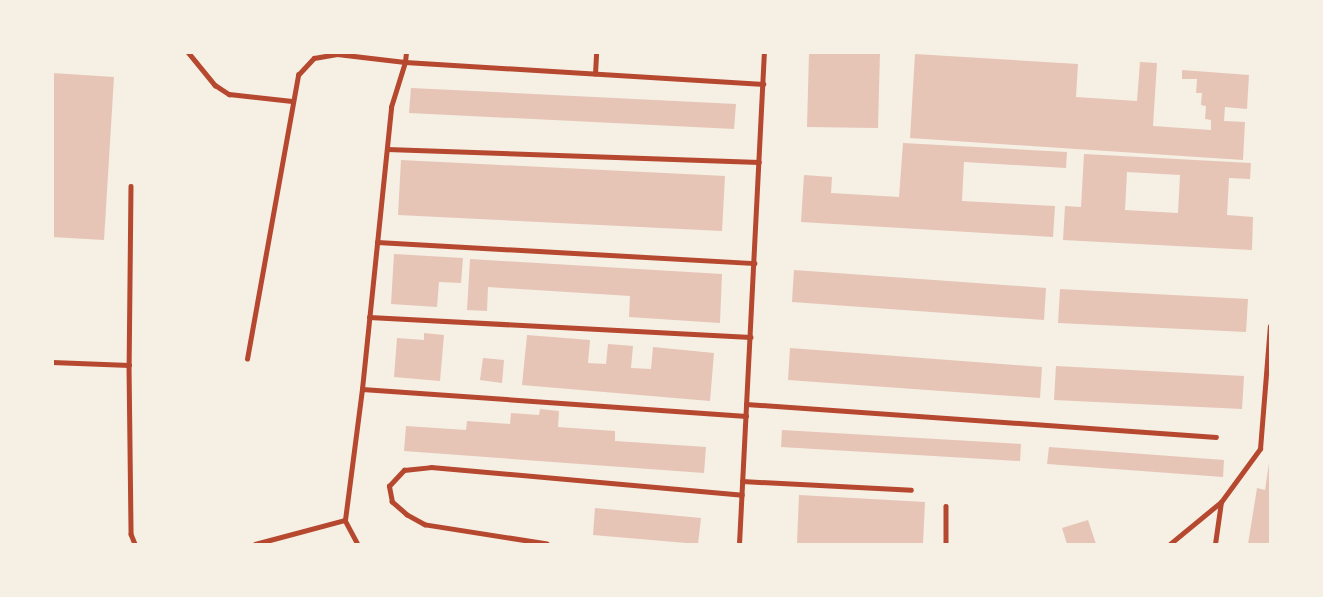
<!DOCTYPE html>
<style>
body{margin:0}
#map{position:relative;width:1323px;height:597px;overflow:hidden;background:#f6efe4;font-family:"PT Serif",serif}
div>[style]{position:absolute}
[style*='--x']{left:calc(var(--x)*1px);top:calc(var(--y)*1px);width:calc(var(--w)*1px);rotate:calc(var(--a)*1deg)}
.building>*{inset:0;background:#e6c5b7}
.service>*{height:4.5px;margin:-2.25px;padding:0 2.25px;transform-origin:2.25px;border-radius:2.25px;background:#b5482f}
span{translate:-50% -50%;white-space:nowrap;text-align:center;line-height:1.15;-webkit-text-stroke:4.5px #f6efe4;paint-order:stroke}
.frame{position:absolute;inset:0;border:54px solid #f6efe4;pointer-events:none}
</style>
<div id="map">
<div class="building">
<div style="clip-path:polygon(809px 52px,880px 52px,878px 128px,807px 127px)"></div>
<div style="clip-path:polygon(915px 54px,1078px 64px,1076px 97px,1137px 101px,1140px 62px,1157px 63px,1153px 126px,1211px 130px,1211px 120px,1205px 119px,1206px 106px,1201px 105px,1202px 93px,1196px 93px,1197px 79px,1182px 79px,1182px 70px,1249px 75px,1247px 109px,1225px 107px,1224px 121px,1245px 122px,1243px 160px,910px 138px)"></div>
<div style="clip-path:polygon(52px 73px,114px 77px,104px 240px,52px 237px)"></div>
<div style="clip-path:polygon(411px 88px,736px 104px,734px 129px,409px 113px)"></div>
<div style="clip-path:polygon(903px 143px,1067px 152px,1066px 168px,964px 162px,962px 201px,1055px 206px,1053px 237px,801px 222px,804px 175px,832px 177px,831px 193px,899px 197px)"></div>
<div style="clip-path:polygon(evenodd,1084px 154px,1251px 163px,1250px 179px,1229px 178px,1227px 215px,1253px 217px,1252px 250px,1063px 240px,1065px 206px,1081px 207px,1084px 154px,1127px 172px,1180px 175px,1178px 213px,1125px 210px,1127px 172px)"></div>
<div style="clip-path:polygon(401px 160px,725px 176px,722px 231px,398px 215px)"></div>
<div style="clip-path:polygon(394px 254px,463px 258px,461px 283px,439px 282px,437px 307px,391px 304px)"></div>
<div style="clip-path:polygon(470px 259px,722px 274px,720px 323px,629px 317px,630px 296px,488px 287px,487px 311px,467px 310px)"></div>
<div style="clip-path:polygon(794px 270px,1046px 288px,1044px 320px,792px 302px)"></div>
<div style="clip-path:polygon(1060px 289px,1248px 299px,1246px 332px,1058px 323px)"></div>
<div style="clip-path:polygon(424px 333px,444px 335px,440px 381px,394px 377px,397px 338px,424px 340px)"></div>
<div style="clip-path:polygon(527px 335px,590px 340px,588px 363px,606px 364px,608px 344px,633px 346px,631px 368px,651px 369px,653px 347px,714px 353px,710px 401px,522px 385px)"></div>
<div style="clip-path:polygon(790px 348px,1042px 367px,1040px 398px,788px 380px)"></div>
<div style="clip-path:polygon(483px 358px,504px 360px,502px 383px,480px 380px)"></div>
<div style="clip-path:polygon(1056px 366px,1244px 376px,1242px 409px,1054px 400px)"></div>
<div style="clip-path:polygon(540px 409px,559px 411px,558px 427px,615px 431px,615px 441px,706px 447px,704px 473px,404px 451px,406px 426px,466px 430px,467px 421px,510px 424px,511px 413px,539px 415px)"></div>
<div style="clip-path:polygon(782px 430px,1021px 444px,1020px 461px,781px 447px)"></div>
<div style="clip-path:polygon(1049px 447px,1224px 460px,1223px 477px,1047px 464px)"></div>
<div style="clip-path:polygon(1269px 463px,1270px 544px,1248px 544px,1257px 488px,1265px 490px)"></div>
<div style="clip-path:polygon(799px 495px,925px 502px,923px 544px,797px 544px)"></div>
<div style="clip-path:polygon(595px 508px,701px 518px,698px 544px,593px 535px)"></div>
<div style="clip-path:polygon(1088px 520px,1096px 544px,1067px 544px,1062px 528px)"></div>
</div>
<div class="service">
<div style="--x:188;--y:52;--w:43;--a:50.7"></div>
<div style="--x:215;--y:85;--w:17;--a:33"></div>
<div style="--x:229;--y:94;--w:63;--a:6.3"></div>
<div style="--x:595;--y:74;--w:22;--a:-87"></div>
<div style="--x:387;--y:149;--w:372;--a:2"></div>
<div style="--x:131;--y:186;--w:179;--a:90.6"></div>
<div style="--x:129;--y:365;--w:169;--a:89.3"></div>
<div style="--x:131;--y:534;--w:11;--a:68"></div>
<div style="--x:377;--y:242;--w:378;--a:3.2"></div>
<div style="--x:369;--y:317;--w:382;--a:3"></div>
<div style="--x:247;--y:359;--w:289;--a:-79.8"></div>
<div style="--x:298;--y:75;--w:23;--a:-47"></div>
<div style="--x:314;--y:58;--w:23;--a:-10"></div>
<div style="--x:337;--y:54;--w:68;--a:6.7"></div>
<div style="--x:405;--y:62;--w:10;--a:-84"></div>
<div style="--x:52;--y:362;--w:77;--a:2.2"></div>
<div style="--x:362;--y:389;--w:385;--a:4"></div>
<div style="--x:746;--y:404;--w:471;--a:4"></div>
<div style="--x:742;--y:481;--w:169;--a:3"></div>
<div style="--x:946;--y:506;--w:38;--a:90"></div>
<div style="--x:345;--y:520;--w:132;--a:-82.6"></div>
<div style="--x:362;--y:389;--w:283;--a:-84.1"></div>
<div style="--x:391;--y:107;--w:47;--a:-72.7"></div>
<div style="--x:405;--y:62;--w:359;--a:3.5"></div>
<div style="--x:255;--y:544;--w:93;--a:-14.9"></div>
<div style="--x:345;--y:520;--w:27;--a:62"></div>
<div style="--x:547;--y:544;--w:123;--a:-171.1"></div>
<div style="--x:425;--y:525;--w:21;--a:-151"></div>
<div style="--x:407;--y:515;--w:20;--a:-139"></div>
<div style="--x:392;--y:502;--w:16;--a:-101"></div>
<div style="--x:389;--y:486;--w:22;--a:-47"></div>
<div style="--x:404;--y:470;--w:27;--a:-6"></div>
<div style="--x:431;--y:467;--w:312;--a:5.1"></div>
<div style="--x:739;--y:544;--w:493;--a:-87.1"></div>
<div style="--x:1170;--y:544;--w:66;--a:-39.5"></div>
<div style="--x:1221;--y:502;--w:66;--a:-53.7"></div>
<div style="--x:1260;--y:449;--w:123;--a:-85.4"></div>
<div style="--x:1215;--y:544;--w:42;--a:-81.9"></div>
</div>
<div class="frame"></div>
</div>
